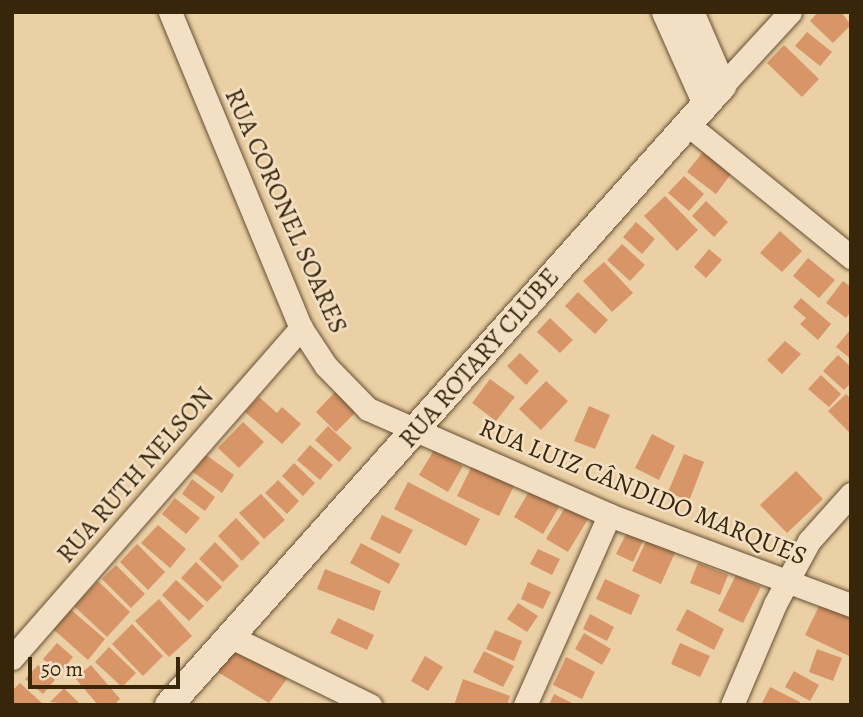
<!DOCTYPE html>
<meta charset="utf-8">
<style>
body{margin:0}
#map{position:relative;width:863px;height:717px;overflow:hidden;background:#ecd0a5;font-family:Alegreya,serif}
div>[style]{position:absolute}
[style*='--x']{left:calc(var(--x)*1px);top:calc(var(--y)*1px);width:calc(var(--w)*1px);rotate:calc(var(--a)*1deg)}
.building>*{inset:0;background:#d79568}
.roads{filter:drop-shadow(0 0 2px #655032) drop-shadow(0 0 2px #655032)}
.minor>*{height:23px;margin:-11.5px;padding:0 11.5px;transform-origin:11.5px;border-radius:11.5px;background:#f3e0c4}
.tertiary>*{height:28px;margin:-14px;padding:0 14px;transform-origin:14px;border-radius:14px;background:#f3e0c4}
span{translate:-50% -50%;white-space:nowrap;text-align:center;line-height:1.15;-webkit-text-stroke:5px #f3e0c4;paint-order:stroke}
.street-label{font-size:26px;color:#38260b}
.frame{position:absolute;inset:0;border:14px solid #38260b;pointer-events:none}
.scale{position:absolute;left:28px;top:657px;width:152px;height:32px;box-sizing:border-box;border:4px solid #38260b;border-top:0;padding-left:9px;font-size:21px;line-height:24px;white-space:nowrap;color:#38260b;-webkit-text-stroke:5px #f3e0c4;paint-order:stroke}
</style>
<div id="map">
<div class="building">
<div style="clip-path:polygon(818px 12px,841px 12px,851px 25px,833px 43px,810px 21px)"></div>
<div style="clip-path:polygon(807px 32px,832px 52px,820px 66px,795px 46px)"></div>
<div style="clip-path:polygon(784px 45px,819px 79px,802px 97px,767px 63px)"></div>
<div style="clip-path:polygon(703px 152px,731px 174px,716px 194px,687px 172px)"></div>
<div style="clip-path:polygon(684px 176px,704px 194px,689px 211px,668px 193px)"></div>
<div style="clip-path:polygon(665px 196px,698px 230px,677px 251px,644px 216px)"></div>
<div style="clip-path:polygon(706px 201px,728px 222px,714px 237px,692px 216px)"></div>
<div style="clip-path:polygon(636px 222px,655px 239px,642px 254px,623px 237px)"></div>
<div style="clip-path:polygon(780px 231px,802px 251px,782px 272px,760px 253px)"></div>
<div style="clip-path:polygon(622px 244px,645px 265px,630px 281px,607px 260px)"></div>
<div style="clip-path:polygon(709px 249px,722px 260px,706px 278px,694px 267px)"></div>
<div style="clip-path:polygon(808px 258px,835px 280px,819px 298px,793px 276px)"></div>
<div style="clip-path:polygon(604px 262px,633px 293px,612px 312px,583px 281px)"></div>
<div style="clip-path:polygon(843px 281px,851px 287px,851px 311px,846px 318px,826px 303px)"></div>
<div style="clip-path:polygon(578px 292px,608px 320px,595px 334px,565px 306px)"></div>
<div style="clip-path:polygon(801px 298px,831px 324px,818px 340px,800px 324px,806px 318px,793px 307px)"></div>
<div style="clip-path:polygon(550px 318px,573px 340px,560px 353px,537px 332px)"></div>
<div style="clip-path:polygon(851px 329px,851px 359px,836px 347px)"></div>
<div style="clip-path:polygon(785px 341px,801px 354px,782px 374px,767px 360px)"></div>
<div style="clip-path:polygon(520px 353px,539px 371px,526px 385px,507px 366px)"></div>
<div style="clip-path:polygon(838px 355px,851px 367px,851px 383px,844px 390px,823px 371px)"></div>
<div style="clip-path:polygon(821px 375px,841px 394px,829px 407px,808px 389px)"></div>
<div style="clip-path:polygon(490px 379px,515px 397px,496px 421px,472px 403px)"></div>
<div style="clip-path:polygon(546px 381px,568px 401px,541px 430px,519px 409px)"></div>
<div style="clip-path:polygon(336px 391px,357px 411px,336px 432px,316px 412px)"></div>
<div style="clip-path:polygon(846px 394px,851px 399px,851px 434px,828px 411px)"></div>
<div style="clip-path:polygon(259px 397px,277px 413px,282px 407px,301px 424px,282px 444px,245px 412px)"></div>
<div style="clip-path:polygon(589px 406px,610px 415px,595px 449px,574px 441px)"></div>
<div style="clip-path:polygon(243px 422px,264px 442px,239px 468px,218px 448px)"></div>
<div style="clip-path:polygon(328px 426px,352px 448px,339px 462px,315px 440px)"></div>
<div style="clip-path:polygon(652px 434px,675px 446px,659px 480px,635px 468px)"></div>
<div style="clip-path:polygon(310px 445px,333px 465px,320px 480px,297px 460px)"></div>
<div style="clip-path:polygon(434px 450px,463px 466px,448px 492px,419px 475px)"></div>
<div style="clip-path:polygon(684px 454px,704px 462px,689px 501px,668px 492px)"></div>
<div style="clip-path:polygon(206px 455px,234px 475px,222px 493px,193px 472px)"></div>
<div style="clip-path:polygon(294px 463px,315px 483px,303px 496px,282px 476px)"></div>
<div style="clip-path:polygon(473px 464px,515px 484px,499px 516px,457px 496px)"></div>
<div style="clip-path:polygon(796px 471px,823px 499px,787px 533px,760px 505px)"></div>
<div style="clip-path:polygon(192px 479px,215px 497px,205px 511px,182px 494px)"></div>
<div style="clip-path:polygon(278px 480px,299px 501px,287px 514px,265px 493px)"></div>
<div style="clip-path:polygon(408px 482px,480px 519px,466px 546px,394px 509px)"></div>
<div style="clip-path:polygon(530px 490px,559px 507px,543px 534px,514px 517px)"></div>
<div style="clip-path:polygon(261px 494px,285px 520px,264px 539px,239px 513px)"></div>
<div style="clip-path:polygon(175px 498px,200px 518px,186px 534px,162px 514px)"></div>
<div style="clip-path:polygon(566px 506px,588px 519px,568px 552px,546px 539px)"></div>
<div style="clip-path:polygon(382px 515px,413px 530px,400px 554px,370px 539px)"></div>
<div style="clip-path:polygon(236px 518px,260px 543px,242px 561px,218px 536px)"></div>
<div style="clip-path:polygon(158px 525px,186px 549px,170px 568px,141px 543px)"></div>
<div style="clip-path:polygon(629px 528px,646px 535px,633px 562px,616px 554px)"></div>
<div style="clip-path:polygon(650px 533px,678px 546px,661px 584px,632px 571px)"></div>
<div style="clip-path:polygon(215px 542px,239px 566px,223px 582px,199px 559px)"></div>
<div style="clip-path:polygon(361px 543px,400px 564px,389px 584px,350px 563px)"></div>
<div style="clip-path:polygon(137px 544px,165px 572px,148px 590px,120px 562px)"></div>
<div style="clip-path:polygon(538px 549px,560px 559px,552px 575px,530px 564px)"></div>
<div style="clip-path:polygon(196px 562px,222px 587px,207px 602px,181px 578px)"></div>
<div style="clip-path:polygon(698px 563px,728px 575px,720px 595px,690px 583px)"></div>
<div style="clip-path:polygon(116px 565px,145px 594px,131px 608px,102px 579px)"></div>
<div style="clip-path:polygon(325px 569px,381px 591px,374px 611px,317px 589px)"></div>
<div style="clip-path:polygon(736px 575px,761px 587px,743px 623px,718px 611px)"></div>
<div style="clip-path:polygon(605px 579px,640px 595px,631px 615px,596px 599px)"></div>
<div style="clip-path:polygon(176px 580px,204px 606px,189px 621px,162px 595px)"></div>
<div style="clip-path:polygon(98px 581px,130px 612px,107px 637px,74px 606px)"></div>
<div style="clip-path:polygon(528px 582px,551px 592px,543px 609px,521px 599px)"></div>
<div style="clip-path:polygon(159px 599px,192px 636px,169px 657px,135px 621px)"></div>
<div style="clip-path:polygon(821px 602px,851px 616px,851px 657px,805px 635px)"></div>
<div style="clip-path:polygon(518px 603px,538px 616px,527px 632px,507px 619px)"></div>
<div style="clip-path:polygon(70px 609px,105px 639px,88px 660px,53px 629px)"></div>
<div style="clip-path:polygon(687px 609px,724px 629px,714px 650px,676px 630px)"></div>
<div style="clip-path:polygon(590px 614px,614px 627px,607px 641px,583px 629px)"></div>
<div style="clip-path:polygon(338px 618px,374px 635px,367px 650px,330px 633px)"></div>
<div style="clip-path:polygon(132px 624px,163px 656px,143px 676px,112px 644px)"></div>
<div style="clip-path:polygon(495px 630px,522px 641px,514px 661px,486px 649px)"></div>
<div style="clip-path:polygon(584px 633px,611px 649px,602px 665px,575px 649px)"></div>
<div style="clip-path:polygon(57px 643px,73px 657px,60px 673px,43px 659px)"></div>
<div style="clip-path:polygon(680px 643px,710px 656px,700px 677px,671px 664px)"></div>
<div style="clip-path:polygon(238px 644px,287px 679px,269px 703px,216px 671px)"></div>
<div style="clip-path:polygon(109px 647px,136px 673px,122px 687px,95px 662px)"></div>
<div style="clip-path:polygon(817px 649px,842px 658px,833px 681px,809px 672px)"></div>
<div style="clip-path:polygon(484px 651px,514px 666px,503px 687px,473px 672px)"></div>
<div style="clip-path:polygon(425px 656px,443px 667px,428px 691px,411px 681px)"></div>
<div style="clip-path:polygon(566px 657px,595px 672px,582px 699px,553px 685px)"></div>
<div style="clip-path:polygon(38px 665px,55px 680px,43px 694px,25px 679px)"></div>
<div style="clip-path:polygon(91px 665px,120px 699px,114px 705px,98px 705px,75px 678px)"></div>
<div style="clip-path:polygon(794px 671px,819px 685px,810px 701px,785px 687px)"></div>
<div style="clip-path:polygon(463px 679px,510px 696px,507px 705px,454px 705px)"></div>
<div style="clip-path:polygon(20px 683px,44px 705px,12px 705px,12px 691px)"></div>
<div style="clip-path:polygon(770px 687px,800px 702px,799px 705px,761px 705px)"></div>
<div style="clip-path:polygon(64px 688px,81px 705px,50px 702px)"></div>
<div style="clip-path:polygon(554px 694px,576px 705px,549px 705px)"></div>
</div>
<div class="roads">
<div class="minor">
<div style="--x:170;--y:12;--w:342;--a:67.5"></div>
<div style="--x:301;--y:328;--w:45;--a:56.7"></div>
<div style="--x:326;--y:366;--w:60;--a:45.7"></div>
<div style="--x:368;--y:409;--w:263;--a:23.7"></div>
<div style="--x:609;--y:515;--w:258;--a:20.4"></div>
<div style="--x:722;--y:86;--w:100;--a:-47.4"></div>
<div style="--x:686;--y:123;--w:213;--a:39.1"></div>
<div style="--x:231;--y:637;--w:155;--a:26.1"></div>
<div style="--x:12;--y:658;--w:439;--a:-48.8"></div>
<div style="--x:525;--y:705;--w:208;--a:-66.1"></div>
<div style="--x:732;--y:705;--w:110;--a:-66.9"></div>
<div style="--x:775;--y:604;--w:72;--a:-61.6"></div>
<div style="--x:809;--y:541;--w:63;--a:-48.2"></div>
</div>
<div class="tertiary">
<div style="--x:666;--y:12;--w:98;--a:66"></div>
<div style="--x:169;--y:705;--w:830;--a:-48.22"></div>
<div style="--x:722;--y:86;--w:81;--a:-113.4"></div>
</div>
</div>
<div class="street-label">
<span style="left:286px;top:211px;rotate:66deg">RUA CORONEL SOARES</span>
<span style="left:479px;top:358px;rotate:-49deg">RUA ROTARY CLUBE</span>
<span style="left:135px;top:475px;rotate:-49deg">RUA RUTH NELSON</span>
<span style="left:643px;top:492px;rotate:22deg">RUA LUIZ CÂNDIDO MARQUES</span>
</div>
<div class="frame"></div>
<div class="scale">50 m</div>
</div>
